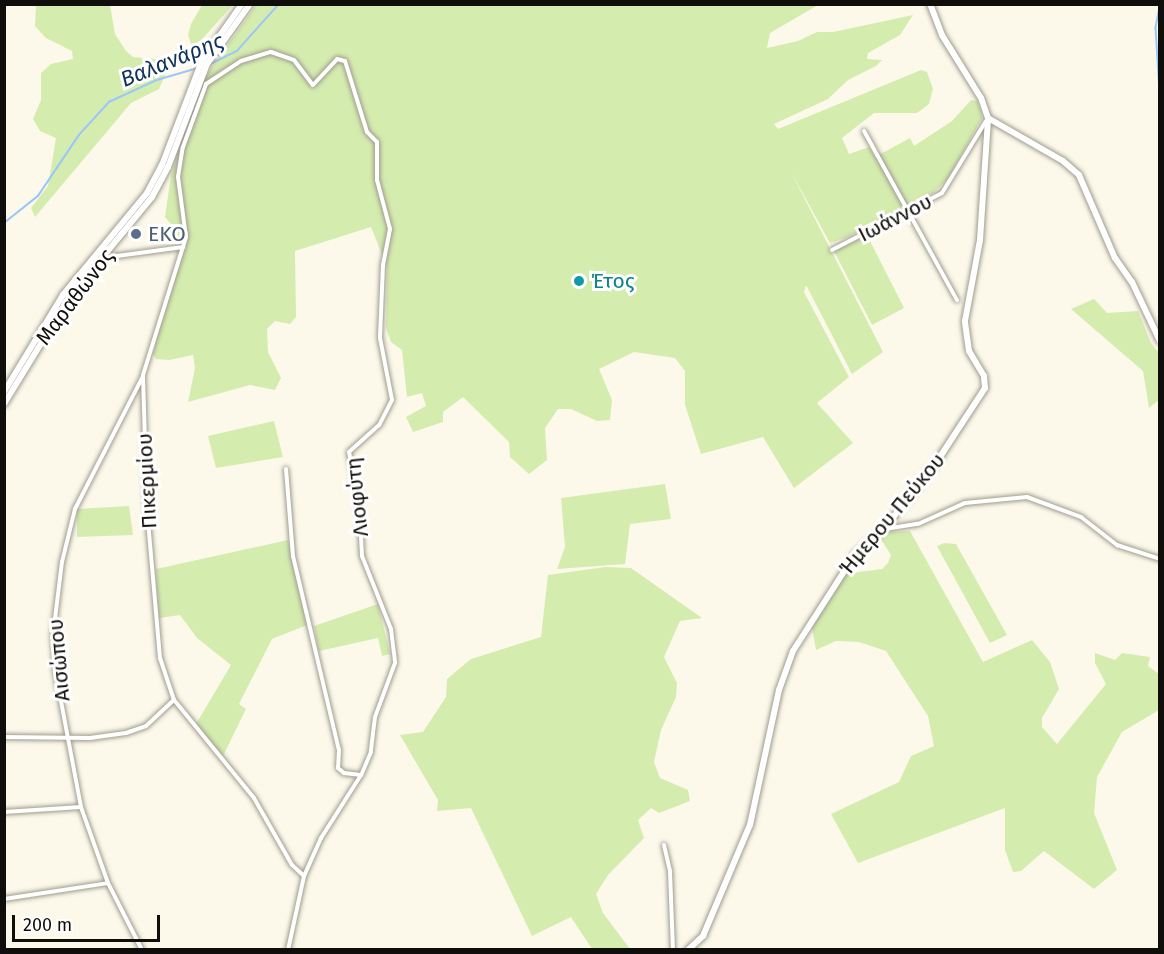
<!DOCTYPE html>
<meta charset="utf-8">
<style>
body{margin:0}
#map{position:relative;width:1164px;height:954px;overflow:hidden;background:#fcf9ea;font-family:"Fira Sans",sans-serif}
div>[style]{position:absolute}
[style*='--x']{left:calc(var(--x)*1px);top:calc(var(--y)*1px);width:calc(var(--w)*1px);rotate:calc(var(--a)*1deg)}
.green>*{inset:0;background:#d5ecaf}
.stream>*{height:1.5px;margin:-0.75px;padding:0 0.75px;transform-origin:0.75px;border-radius:0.75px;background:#9bc6fc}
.roads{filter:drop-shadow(0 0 2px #9f9c8f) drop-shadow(0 0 2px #9f9c8f)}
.street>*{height:4px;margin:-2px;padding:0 2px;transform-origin:2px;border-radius:2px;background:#fff}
.secondary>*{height:6px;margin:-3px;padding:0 3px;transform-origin:3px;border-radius:3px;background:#fff}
.primary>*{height:6px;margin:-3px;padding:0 3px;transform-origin:3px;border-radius:3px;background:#fff}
.dots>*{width:16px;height:16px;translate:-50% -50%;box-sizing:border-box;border:3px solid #fff;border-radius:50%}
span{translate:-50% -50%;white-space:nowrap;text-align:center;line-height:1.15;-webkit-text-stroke:6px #fff;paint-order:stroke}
.street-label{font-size:21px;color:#0f0e0a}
.service-label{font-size:21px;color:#4e5e75}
.left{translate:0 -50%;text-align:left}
.culture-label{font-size:21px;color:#0d838f}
.water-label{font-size:22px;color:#0f325c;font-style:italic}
.frame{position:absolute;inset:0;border:6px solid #0f0e0a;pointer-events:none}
.scale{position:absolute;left:12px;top:915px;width:148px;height:27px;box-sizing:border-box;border:3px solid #0f0e0a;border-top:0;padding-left:8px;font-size:18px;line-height:21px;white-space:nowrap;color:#0f0e0a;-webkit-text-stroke:4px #fff;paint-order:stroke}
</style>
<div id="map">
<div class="green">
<div style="clip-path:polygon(36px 5px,110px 5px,115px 34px,126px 51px,133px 57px,164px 60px,170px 64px,159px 89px,131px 103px,35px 217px,31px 208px,48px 186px,56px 138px,40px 131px,33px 119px,41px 100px,41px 73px,51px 64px,73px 59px,72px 51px,46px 38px,35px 26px)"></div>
<div style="clip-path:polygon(202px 5px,233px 5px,193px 49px,188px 35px,191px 24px)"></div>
<div style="clip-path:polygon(256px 5px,818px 5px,770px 33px,767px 48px,798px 41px,817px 32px,833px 32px,913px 15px,900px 35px,868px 53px,867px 59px,882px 60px,876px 66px,848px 80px,828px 99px,774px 124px,778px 129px,921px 70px,927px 72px,933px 89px,929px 104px,917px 113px,874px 113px,842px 138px,849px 154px,869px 147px,875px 157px,910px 138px,914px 146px,952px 121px,971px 100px,977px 101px,981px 110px,982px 118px,948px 179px,933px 193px,848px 237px,830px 243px,791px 172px,883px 352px,852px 374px,806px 285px,804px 292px,849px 377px,817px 403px,853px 443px,794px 488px,763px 437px,701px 454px,685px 405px,685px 371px,675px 358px,634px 352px,599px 369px,612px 400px,610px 420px,597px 421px,571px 409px,558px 409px,545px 428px,547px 460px,529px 474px,510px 457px,509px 442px,463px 397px,443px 412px,443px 422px,413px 432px,406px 417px,426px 406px,422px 393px,407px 397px,402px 350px,391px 342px,386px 328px,387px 267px,371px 227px,295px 251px,296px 317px,290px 324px,275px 321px,267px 329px,268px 352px,281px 378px,275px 390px,250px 385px,188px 402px,195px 368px,193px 355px,169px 360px,156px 359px,153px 354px,163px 310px,186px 247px,168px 240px,175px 229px,165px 217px,171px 175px,205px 77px)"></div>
<div style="clip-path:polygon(867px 235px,904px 308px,872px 325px,834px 251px)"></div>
<div style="clip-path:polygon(1094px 299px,1107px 313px,1138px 311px,1151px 343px,1159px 353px,1159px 400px,1149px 408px,1143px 371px,1071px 309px)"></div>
<div style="clip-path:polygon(274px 421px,283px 457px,216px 468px,208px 436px)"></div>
<div style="clip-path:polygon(665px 484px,671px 519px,630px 524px,625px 564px,557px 569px,565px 547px,561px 498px)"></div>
<div style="clip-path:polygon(129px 506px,133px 535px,77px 537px,77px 509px)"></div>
<div style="clip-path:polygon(910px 531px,983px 662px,1032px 640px,1050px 662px,1059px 689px,1042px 718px,1042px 727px,1057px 744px,1106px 684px,1095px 663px,1095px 653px,1115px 660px,1122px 653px,1150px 657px,1148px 666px,1159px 674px,1159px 710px,1122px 732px,1097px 777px,1094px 813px,1117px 870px,1094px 889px,1044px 851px,1021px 871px,1013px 872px,1005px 850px,1005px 808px,858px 863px,831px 814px,899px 782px,911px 756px,934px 746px,928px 716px,886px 651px,859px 642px,836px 641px,816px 650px,811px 623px,843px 574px,882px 569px,888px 563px,891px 555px,879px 536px,884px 532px)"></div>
<div style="clip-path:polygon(288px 540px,307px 625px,272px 639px,239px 704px,246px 709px,222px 758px,196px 724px,231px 665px,197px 638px,180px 615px,159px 618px,156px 569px)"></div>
<div style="clip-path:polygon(944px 543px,956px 544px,1007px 635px,990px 643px,937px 546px)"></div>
<div style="clip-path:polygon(605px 567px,631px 568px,702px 618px,680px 621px,664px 657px,677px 683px,676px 697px,661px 730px,654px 762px,660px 778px,688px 790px,690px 801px,659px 813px,651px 808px,638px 820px,644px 838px,608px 875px,596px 894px,603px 913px,630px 949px,592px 949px,571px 917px,532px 936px,471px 808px,437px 811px,438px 800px,400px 735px,423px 732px,446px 697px,447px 679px,471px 659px,541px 637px,548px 575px)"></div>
<div style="clip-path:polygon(378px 604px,390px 654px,382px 656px,378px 638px,319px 651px,314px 626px)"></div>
</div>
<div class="stream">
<div style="--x:1160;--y:7;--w:21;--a:101"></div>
<div style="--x:1156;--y:28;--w:63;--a:86.4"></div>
<div style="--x:211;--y:64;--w:29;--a:-27"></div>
<div style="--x:237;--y:51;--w:63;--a:-48.2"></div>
<div style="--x:4;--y:223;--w:43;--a:-38.5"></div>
<div style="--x:38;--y:196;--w:73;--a:-56.1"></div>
<div style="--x:79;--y:135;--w:45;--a:-47.7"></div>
<div style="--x:109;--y:102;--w:53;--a:-24.6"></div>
<div style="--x:157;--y:80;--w:43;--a:-16.3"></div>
</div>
<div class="roads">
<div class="street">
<div style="--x:864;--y:131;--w:193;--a:61.2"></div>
<div style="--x:832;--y:250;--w:124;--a:-27.4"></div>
<div style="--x:942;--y:193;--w:84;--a:-58.6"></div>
<div style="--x:102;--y:258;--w:82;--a:-7.7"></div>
<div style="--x:286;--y:469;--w:87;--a:85.4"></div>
<div style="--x:293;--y:556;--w:199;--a:76.7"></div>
<div style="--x:339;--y:750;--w:18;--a:93"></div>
<div style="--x:338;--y:768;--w:8;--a:40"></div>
<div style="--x:344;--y:773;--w:17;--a:7"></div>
<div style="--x:361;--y:775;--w:75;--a:122.4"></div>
<div style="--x:321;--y:838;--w:42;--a:114.1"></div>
<div style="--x:304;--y:876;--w:76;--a:102.2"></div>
<div style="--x:885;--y:529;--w:33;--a:-9"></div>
<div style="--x:918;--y:524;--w:51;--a:-24.1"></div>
<div style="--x:965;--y:503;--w:62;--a:-5.5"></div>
<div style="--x:1027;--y:497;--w:58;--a:20.3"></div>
<div style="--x:1081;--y:517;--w:46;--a:37.9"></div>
<div style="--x:1117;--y:545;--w:45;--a:18"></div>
<div style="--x:4;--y:737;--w:86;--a:0.7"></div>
<div style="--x:90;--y:738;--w:36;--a:-8"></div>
<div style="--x:126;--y:733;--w:21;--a:-19"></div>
<div style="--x:146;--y:726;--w:38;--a:-43"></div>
<div style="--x:4;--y:812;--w:77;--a:-3.7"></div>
<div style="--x:664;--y:845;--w:28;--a:77"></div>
<div style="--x:670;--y:872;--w:78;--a:87.8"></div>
<div style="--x:304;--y:876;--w:16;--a:-137"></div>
<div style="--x:292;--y:865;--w:77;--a:-119.6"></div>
<div style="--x:254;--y:798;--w:127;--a:-129.2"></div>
<div style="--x:174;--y:700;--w:44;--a:-108.4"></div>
<div style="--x:160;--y:658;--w:149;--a:-95"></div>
<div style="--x:147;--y:510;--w:135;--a:-91.7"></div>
<div style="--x:143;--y:375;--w:145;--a:-72.7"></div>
<div style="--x:186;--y:237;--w:61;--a:-97.6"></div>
<div style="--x:178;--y:177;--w:30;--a:-81"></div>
<div style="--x:183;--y:147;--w:67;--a:-69.9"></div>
<div style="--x:206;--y:84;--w:42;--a:-33.3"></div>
<div style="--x:241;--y:61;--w:31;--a:-17"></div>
<div style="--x:271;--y:52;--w:24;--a:19"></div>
<div style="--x:294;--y:60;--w:31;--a:53"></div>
<div style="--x:313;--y:85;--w:35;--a:-47"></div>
<div style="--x:337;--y:59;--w:8;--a:14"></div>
<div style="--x:345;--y:61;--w:74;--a:72.8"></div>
<div style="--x:367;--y:132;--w:14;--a:45"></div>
<div style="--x:377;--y:142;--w:38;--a:90"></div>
<div style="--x:377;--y:180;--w:51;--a:75.1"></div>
<div style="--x:390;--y:229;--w:37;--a:101"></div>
<div style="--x:383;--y:265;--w:73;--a:92.4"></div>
<div style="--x:380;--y:338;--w:63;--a:79"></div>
<div style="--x:392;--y:400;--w:28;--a:117"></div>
<div style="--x:379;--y:425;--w:40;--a:138"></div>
<div style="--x:349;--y:452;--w:49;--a:78.2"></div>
<div style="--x:359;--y:500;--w:56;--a:86.9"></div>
<div style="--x:362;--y:556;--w:79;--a:68.3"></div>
<div style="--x:391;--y:629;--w:34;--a:83"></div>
<div style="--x:395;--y:663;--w:58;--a:110.3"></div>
<div style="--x:375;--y:717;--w:35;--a:97"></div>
<div style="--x:371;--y:752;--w:25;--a:113"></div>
<div style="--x:4;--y:899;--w:105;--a:-8.7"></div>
<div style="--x:142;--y:950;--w:75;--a:-116.9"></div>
<div style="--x:108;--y:883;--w:81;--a:-109.6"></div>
<div style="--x:81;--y:807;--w:134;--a:-100.7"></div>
<div style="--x:56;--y:675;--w:40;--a:-94.3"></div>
<div style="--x:53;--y:635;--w:74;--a:-83"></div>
<div style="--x:62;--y:562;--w:55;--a:-76.2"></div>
<div style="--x:75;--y:509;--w:149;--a:-62.9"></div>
</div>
<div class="secondary">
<div style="--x:988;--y:118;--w:86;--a:29.8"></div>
<div style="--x:1063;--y:161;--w:21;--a:41"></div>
<div style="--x:1079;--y:175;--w:90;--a:66.6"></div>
<div style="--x:1115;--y:258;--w:29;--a:55"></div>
<div style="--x:1132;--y:282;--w:65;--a:64.6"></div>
<div style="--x:688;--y:950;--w:21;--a:-43"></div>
<div style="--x:703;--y:936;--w:121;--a:-67.1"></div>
<div style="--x:750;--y:825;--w:138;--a:-77.9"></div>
<div style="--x:779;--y:690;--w:41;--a:-70.3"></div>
<div style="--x:793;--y:651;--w:113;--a:-57.3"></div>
<div style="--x:854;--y:556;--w:39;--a:-42"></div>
<div style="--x:883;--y:530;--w:82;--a:-51.4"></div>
<div style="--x:934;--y:466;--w:93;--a:-56.8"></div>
<div style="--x:985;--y:388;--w:12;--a:-95"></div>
<div style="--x:984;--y:376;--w:29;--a:-121"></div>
<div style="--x:969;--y:351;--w:30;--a:-98"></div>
<div style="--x:965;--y:321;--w:82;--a:-79.5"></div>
<div style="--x:980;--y:240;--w:122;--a:-86.2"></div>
<div style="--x:988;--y:118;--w:21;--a:-109"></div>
<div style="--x:981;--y:98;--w:74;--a:-121.8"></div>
<div style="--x:942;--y:35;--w:33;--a:-111"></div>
</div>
<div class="primary">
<div style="--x:4;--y:392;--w:114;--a:-58.7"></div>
<div style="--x:63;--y:295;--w:132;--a:-50.5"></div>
<div style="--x:147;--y:193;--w:32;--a:-62"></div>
<div style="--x:162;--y:165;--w:111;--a:-69"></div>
<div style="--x:202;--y:61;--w:70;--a:-54.9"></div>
<div style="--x:4;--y:404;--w:123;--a:-58.6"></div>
<div style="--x:68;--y:299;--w:132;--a:-50.5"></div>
<div style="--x:152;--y:197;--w:34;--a:-62"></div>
<div style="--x:168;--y:167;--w:110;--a:-69.3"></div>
<div style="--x:207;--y:64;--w:74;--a:-54.4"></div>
</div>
</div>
<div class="dots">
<div style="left:136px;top:234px;background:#5c6f8a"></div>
<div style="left:579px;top:281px;background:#0f9aa8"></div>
</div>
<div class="street-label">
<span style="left:895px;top:218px;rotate:-27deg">Ιωάννου</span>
<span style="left:75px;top:297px;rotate:-53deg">Μαραθώνος</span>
<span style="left:147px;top:481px;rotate:-93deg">Πικερμίου</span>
<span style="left:357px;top:497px;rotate:-96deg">Λιοφύτη</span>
<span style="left:892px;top:514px;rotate:-50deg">Ήμερου Πεύκου</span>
<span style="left:59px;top:660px;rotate:-95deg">Αισώπου</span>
</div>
<div class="service-label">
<span class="left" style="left:148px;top:234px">EKO</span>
</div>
<div class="culture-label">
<span class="left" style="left:591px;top:281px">Έτος</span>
</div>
<div class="water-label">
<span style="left:172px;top:60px;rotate:-22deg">Βαλανάρης</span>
</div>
<div class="frame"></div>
<div class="scale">200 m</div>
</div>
